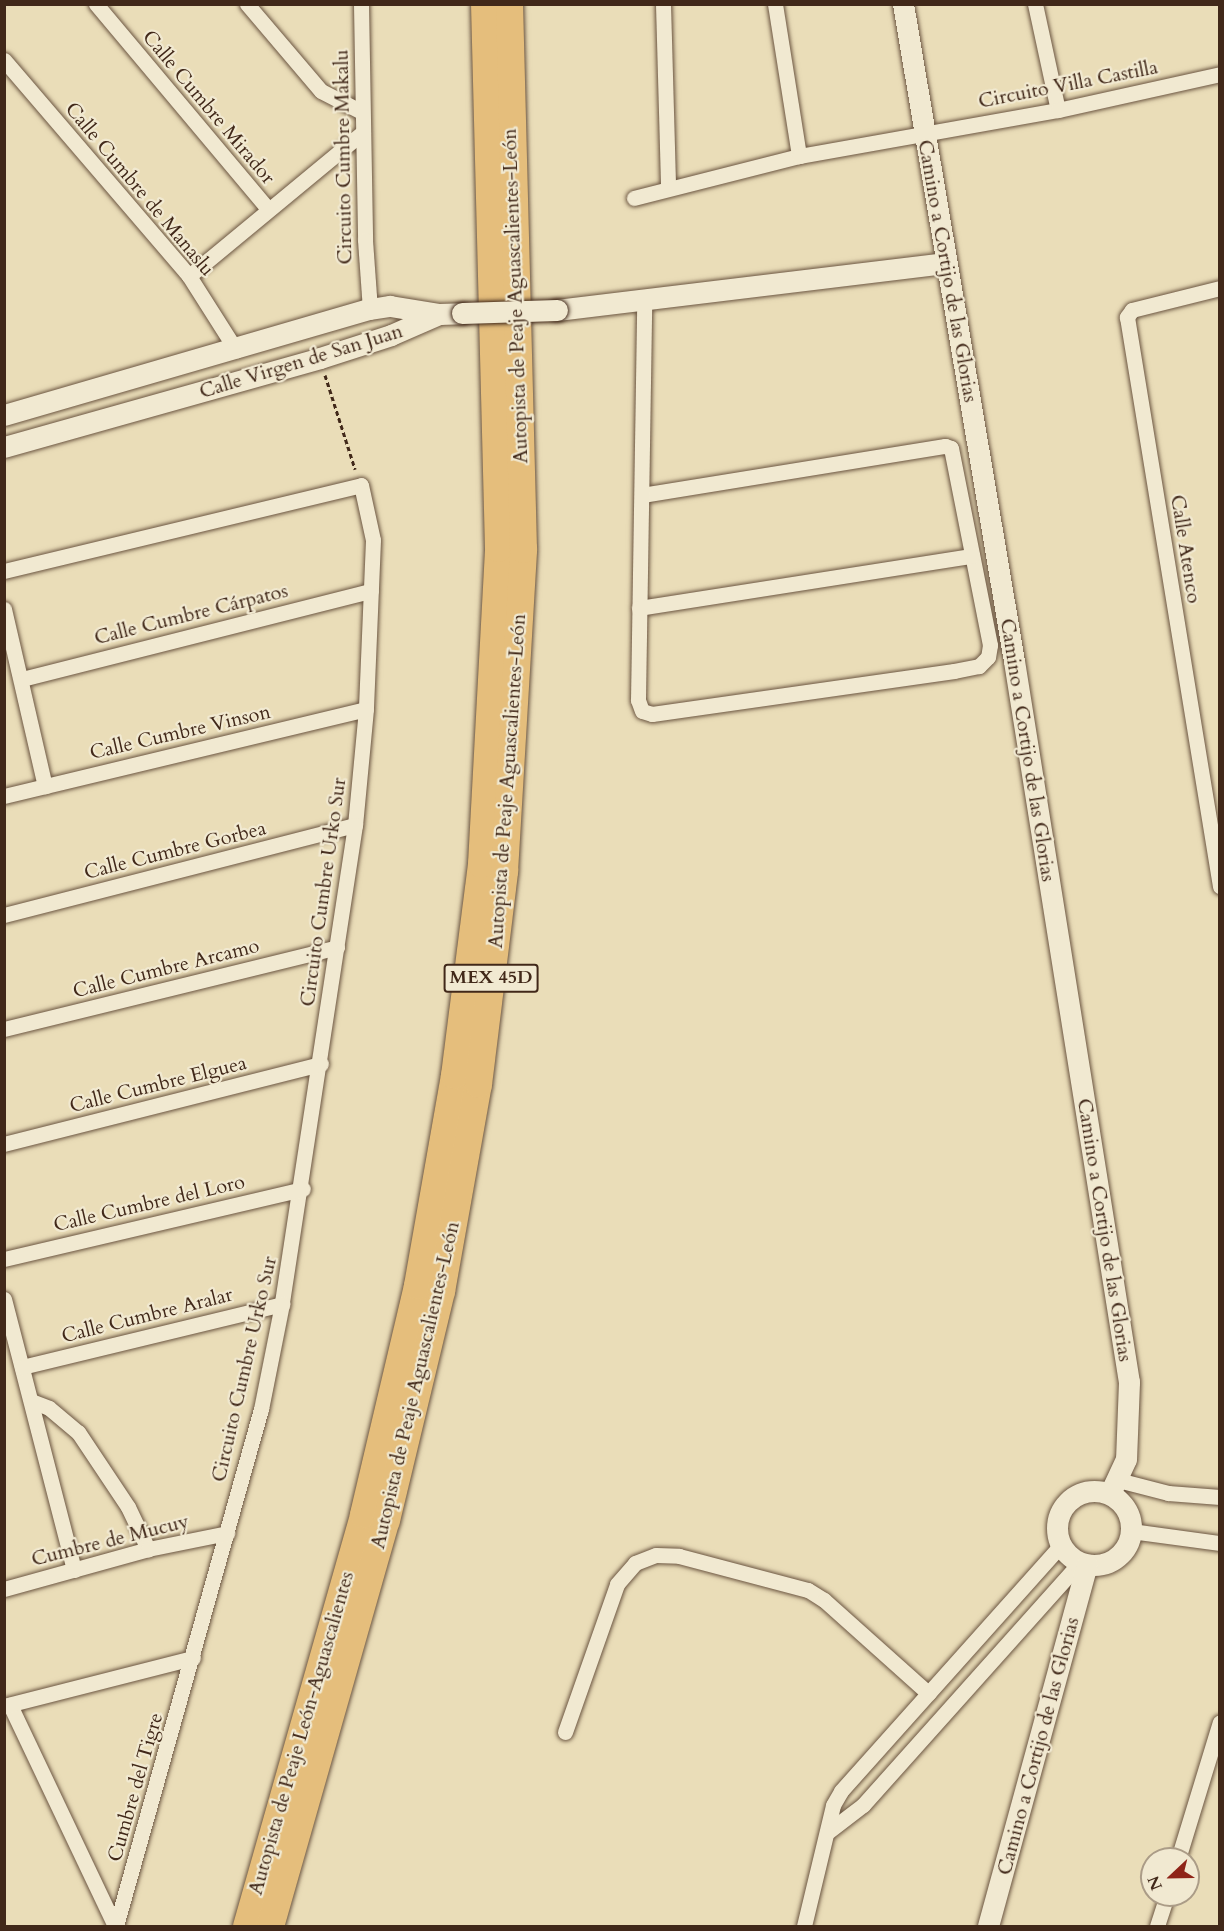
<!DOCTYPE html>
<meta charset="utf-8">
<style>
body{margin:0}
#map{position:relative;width:1224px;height:1931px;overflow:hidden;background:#eaddb8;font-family:Cardo,serif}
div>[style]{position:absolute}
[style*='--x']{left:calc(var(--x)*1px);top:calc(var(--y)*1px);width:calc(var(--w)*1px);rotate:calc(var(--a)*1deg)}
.path>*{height:3px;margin-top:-1.5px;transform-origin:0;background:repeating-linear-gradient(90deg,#412819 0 4.5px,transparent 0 7.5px)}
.roads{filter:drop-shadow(0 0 2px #6b5541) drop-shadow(0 0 2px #6b5541)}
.street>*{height:15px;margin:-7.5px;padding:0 7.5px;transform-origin:7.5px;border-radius:7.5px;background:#f1e9d1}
.secondary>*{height:21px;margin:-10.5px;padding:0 10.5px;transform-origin:10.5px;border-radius:10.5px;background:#f1e9d1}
.secondary>.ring{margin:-10.5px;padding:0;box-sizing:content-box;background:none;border:21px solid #f1e9d1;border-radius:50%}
.highway>*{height:27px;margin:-13.5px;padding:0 13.5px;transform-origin:13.5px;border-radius:13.5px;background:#e5be7c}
.bridges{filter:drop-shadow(0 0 2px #412819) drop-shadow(0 0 2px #412819)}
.secondary-bridge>*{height:21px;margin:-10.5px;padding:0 10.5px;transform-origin:10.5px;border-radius:10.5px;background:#f1e9d1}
span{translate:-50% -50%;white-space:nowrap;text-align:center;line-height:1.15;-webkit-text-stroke:4.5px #f1e9d1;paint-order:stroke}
.shield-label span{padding:2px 4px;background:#f1e9d1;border:2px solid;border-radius:4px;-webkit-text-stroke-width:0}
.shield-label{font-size:18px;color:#412819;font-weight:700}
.street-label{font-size:20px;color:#412819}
.frame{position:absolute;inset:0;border:6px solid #412819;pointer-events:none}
.north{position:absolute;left:1140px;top:1847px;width:60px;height:60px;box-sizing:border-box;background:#f1e9d1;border:2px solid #ab9c87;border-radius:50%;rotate:248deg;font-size:16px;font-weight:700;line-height:24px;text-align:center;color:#412819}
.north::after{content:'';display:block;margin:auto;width:21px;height:27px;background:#8f2418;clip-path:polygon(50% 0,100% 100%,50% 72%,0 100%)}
</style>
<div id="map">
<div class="path">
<div style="--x:325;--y:375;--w:99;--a:72.3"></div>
</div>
<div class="roads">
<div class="street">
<div style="--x:96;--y:4;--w:268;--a:50"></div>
<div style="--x:247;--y:4;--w:114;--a:49.6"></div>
<div style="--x:321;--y:91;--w:46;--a:27.1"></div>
<div style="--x:361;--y:4;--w:236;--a:89"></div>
<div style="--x:365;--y:240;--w:69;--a:85.9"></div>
<div style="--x:663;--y:4;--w:184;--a:88.4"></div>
<div style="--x:775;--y:4;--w:154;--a:81"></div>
<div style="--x:1035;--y:4;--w:108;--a:77.8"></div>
<div style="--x:4;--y:60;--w:284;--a:49.4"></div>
<div style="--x:189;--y:276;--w:88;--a:57.6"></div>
<div style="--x:634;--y:198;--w:170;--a:-14.3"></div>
<div style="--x:799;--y:156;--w:263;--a:-10.1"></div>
<div style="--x:1058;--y:110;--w:166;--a:-12.5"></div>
<div style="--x:189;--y:276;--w:226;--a:-39.6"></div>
<div style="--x:1220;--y:288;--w:91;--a:166"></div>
<div style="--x:1132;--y:310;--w:9;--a:126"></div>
<div style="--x:1127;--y:317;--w:577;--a:80.72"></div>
<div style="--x:642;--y:495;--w:307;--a:-9.2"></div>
<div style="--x:945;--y:446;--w:6;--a:18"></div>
<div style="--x:951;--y:448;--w:201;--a:78.8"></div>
<div style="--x:990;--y:645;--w:12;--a:99"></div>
<div style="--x:988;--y:657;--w:13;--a:135"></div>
<div style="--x:979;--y:666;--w:25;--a:169"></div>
<div style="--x:954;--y:671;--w:305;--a:171.9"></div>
<div style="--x:652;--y:714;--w:10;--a:-163"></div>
<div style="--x:642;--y:711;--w:12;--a:-110"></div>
<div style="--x:638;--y:700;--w:399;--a:-89.1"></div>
<div style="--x:4;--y:571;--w:367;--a:-13.5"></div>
<div style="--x:361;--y:485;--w:56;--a:77.7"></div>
<div style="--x:373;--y:540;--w:169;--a:92.4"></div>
<div style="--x:366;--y:709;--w:117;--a:95.4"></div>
<div style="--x:355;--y:825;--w:485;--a:98.7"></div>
<div style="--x:282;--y:1304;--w:107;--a:101.3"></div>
<div style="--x:261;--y:1409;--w:537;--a:105.67"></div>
<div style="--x:639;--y:608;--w:337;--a:-8.9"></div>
<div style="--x:4;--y:609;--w:182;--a:77"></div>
<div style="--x:22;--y:679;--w:360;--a:-14.2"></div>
<div style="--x:4;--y:796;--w:372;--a:-13.5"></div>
<div style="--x:4;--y:915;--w:362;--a:-14.4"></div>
<div style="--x:4;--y:1029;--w:343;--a:-13.8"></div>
<div style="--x:4;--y:1144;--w:327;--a:-14.2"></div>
<div style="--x:4;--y:1259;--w:307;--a:-13.2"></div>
<div style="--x:4;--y:1299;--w:280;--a:75.5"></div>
<div style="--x:22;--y:1367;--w:268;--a:-13.6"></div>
<div style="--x:31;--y:1401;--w:19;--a:21"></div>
<div style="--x:49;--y:1408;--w:38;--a:40"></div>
<div style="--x:78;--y:1432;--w:90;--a:56.3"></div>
<div style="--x:128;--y:1507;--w:47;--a:64.5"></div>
<div style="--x:1118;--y:1480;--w:52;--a:14.6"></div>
<div style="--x:1168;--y:1493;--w:52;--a:4.4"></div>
<div style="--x:1131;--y:1531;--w:90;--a:7.7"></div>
<div style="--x:4;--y:1589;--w:149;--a:-15.5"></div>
<div style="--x:148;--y:1549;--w:81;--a:-11.4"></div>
<div style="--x:10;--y:1705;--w:245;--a:64.6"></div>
<div style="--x:4;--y:1706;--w:195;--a:-14.3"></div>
<div style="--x:565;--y:1732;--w:157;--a:-70.6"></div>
<div style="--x:617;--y:1584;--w:28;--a:-49"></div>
<div style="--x:635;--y:1563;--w:22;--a:-21"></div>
<div style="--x:656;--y:1555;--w:23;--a:2"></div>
<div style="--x:679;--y:1556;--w:133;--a:14.8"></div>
<div style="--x:808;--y:1590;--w:19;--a:32"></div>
<div style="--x:824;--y:1600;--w:140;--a:41.8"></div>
<div style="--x:829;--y:1831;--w:43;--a:-37.4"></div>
<div style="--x:863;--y:1805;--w:326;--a:-48.2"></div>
<div style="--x:1178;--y:1859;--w:143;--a:-73"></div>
<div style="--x:804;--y:1926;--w:124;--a:-76.5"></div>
<div style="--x:833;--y:1805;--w:16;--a:-60"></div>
<div style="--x:841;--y:1791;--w:330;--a:-48.2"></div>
<div style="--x:1157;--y:1926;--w:33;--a:-72"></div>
</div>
<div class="secondary">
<div style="--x:903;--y:4;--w:666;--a:80.41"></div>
<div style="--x:1014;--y:661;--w:730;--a:80.94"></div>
<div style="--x:1129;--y:1382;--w:77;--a:92.2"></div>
<div style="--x:1126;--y:1459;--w:38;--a:115"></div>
<div style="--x:557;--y:310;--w:392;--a:-6.9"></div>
<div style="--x:4;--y:415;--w:381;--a:-16.2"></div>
<div style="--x:370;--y:309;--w:20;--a:-9"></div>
<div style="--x:390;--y:306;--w:50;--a:9.3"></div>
<div style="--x:439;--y:314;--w:23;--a:-2"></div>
<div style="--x:4;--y:447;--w:328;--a:-15.7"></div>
<div style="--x:320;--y:358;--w:75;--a:-17.9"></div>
<div style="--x:391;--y:335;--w:52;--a:-23.6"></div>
<div class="ring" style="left:1057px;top:1491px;width:53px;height:53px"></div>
<div style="--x:988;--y:1926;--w:375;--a:-74.7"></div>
</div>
<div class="highway">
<div style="--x:246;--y:1926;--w:428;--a:-74.1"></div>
<div style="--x:363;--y:1514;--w:235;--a:-76.7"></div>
<div style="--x:417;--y:1285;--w:213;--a:-80"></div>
<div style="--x:454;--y:1075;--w:213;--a:-82.7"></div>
<div style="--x:481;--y:864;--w:316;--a:-86.9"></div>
<div style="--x:498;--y:548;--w:544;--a:-91.47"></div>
<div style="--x:270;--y:1926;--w:422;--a:-74.1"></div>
<div style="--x:386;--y:1520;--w:236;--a:-76.5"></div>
<div style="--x:441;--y:1291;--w:210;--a:-79.9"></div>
<div style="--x:478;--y:1084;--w:215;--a:-83"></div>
<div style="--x:504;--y:871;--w:323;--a:-86.6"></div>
<div style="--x:523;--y:549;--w:545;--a:-91.47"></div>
</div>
</div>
<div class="bridges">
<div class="secondary-bridge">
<div style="--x:462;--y:313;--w:95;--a:-1.8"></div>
</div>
</div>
<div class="shield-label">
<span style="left:491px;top:978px">MEX 45D</span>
</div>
<div class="street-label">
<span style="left:1068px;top:84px;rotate:-11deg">Circuito Villa Castilla</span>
<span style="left:209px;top:107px;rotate:50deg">Calle Cumbre Mirador</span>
<span style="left:343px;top:157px;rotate:-91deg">Circuito Cumbre Makalu</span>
<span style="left:140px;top:189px;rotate:50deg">Calle Cumbre de Manaslu</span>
<span style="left:948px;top:271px;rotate:80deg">Camino a Cortijo de las Glorias</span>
<span style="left:515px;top:296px;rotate:-92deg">Autopista de Peaje Aguascalientes-León</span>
<span style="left:301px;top:361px;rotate:-17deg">Calle Virgen de San Juan</span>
<span style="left:1186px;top:549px;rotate:81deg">Calle Atenco</span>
<span style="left:191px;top:614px;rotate:-14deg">Calle Cumbre Cárpatos</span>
<span style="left:180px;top:732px;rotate:-13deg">Calle Cumbre Vinson</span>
<span style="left:1028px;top:750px;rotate:81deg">Camino a Cortijo de las Glorias</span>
<span style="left:507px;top:781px;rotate:-86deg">Autopista de Peaje Aguascalientes-León</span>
<span style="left:175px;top:850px;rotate:-14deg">Calle Cumbre Gorbea</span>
<span style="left:323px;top:892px;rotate:-82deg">Circuito Cumbre Urko Sur</span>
<span style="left:166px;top:968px;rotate:-14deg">Calle Cumbre Arcamo</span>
<span style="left:158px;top:1084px;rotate:-14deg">Calle Cumbre Elguea</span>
<span style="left:149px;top:1203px;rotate:-13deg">Calle Cumbre del Loro</span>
<span style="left:1105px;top:1230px;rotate:81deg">Camino a Cortijo de las Glorias</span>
<span style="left:147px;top:1315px;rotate:-14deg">Calle Cumbre Aralar</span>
<span style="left:244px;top:1369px;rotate:-77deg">Circuito Cumbre Urko Sur</span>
<span style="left:415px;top:1385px;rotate:-77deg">Autopista de Peaje Aguascalientes-León</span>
<span style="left:110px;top:1540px;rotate:-14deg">Cumbre de Mucuy</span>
<span style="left:301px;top:1733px;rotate:-74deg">Autopista de Peaje León-Aguascalientes</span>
<span style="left:1038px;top:1746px;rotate:-75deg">Camino a Cortijo de las Glorias</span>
<span style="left:135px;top:1787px;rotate:-74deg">Cumbre del Tigre</span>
</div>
<div class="frame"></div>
<div class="north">N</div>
</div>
